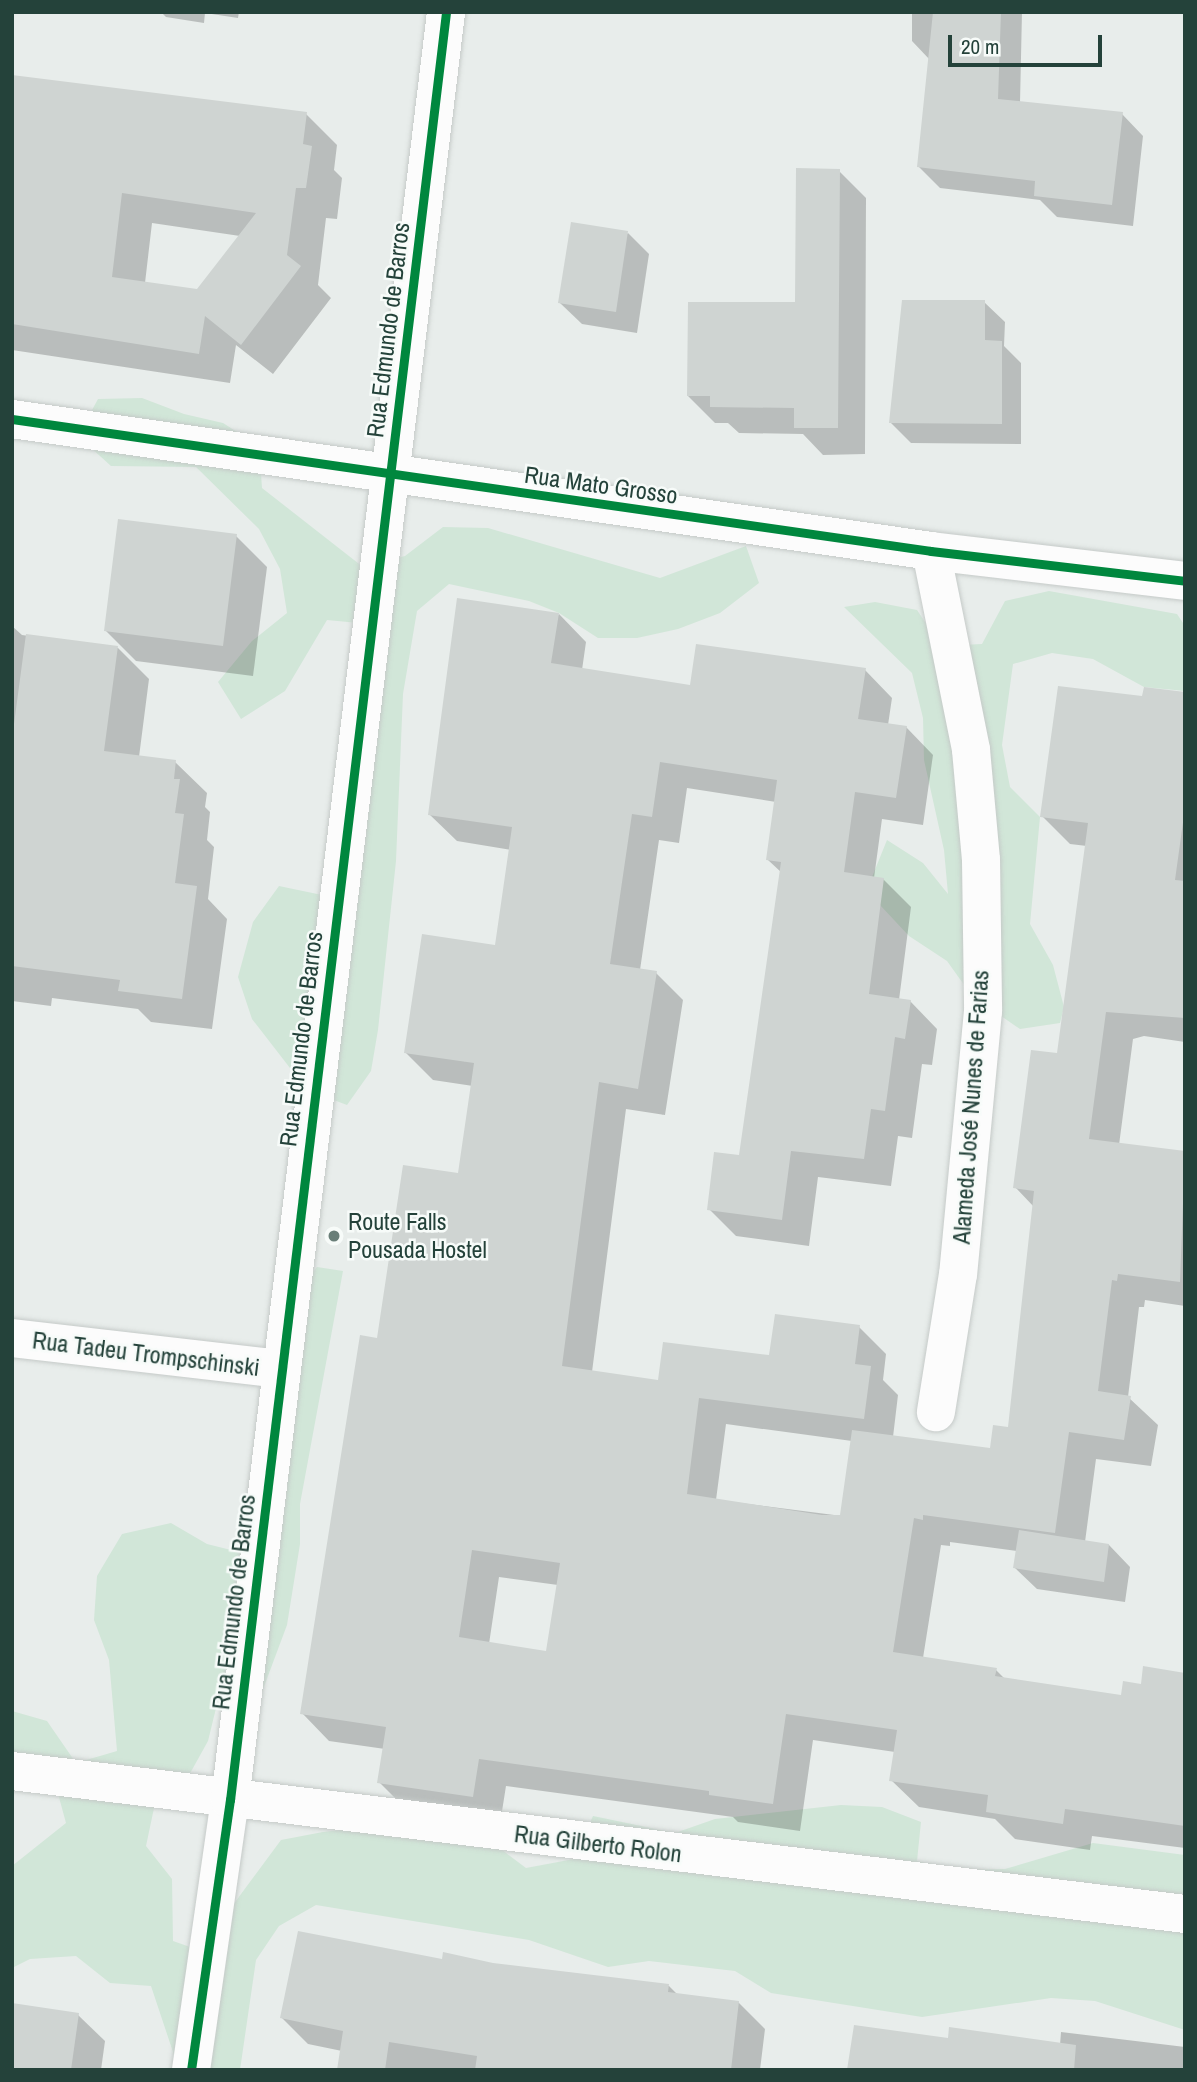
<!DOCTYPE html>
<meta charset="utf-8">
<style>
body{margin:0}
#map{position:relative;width:1197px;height:2082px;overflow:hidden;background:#e8edeb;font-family:"Archivo Narrow",sans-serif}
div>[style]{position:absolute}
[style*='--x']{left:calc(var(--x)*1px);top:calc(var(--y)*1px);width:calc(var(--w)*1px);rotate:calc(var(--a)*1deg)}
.green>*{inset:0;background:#d1e6d8}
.shadow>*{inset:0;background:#0003}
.building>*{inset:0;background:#cfd4d2}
.roads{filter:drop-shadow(0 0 2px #c5cac8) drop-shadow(0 0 2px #c5cac8)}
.minor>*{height:38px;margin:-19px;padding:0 19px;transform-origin:19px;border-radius:19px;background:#fcfcfc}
.cycleway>*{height:9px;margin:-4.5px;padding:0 4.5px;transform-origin:4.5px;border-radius:4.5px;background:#00873e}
.dots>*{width:19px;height:19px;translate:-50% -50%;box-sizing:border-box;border:4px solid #f7fbf9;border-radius:50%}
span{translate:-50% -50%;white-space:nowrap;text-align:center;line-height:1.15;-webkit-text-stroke:5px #f7fbf9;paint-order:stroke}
.street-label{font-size:24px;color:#24423a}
.poi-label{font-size:24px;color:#24423a}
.left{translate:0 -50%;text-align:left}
.frame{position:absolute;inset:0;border:14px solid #24423a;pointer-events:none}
.scale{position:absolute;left:948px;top:35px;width:154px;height:32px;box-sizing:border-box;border:4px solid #24423a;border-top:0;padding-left:9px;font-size:21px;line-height:24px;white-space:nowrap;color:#24423a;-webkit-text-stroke:5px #f7fbf9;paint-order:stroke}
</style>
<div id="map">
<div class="green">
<div style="clip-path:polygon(142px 398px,184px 414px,223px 423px,259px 446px,262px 488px,363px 567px,405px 556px,443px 527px,488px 528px,660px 578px,746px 546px,759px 583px,720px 613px,678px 629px,637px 638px,598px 638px,559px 613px,529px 601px,449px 584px,417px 611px,403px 694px,396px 861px,378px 1030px,371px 1071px,347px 1105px,307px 1090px,252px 1019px,238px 977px,253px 922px,279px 886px,322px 895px,369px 624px,327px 620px,285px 691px,241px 719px,218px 682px,252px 641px,287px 613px,280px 569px,259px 529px,196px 467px,111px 466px,78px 436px,98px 399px)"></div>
<div style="clip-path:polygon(1049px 591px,1177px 614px,1185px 626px,1185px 691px,1144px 687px,1093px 659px,1052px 653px,1013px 664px,1002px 745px,1010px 787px,1040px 817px,1030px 924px,1053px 965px,1064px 1007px,1060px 1023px,1020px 1029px,972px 996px,947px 961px,909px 936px,880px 905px,870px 882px,887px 840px,923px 863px,948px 894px,944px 850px,924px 760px,923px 718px,912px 673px,844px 607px,875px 602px,917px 610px,941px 646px,982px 644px,1005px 601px)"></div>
<div style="clip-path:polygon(317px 1267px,343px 1271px,300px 1504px,300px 1544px,287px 1625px,259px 1700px,218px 1700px,208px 1741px,188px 1777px,154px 1808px,146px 1846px,172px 1879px,173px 1941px,210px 1954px,227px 1913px,281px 1840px,323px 1832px,368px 1827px,489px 1840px,526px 1868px,574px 1859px,593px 1816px,675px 1833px,715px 1819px,841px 1805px,882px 1807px,921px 1822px,917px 1861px,959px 1870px,1005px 1869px,1093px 1843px,1185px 1855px,1185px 2030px,1095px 2001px,1051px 1998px,922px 2017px,771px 1993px,735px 1971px,649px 1961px,608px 1967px,529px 1940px,316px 1905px,279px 1926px,256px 1960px,240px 2070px,179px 2070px,151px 1986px,110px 1983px,76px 1956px,30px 1959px,12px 1968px,12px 1866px,66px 1823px,54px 1779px,12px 1771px,12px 1711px,47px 1721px,76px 1763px,117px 1751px,109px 1660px,94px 1620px,97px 1576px,122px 1534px,171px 1523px,207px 1544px,247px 1554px,304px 1283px)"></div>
</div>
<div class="shadow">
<div style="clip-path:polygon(161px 12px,239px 12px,238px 18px,205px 13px,204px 23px,166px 17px)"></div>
<div style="clip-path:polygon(912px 12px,1022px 12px,1020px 103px,1122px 114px,1143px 136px,1133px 226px,1057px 217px,1040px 200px,940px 188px,919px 167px,930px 60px,912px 41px)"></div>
<div style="clip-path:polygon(evenodd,12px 77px,306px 114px,337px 145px,334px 170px,342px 178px,337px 219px,326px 218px,318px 285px,331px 298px,273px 374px,236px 345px,230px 383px,12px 350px,12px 77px,152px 223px,240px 236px,198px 291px,145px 283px,152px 223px)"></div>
<div style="clip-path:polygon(839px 171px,866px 198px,865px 454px,823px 455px,803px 434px,739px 433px,728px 423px,715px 423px,688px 396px,797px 304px)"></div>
<div style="clip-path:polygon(628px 233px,649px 254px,637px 333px,582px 324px,560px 303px)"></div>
<div style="clip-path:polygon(984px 302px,1005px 322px,1004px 346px,1021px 363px,1021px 444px,911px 443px,891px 423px)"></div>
<div style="clip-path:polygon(236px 536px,267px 567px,253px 676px,136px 661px,105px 630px)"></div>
<div style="clip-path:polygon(evenodd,559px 614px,586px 642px,582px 670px,691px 687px,865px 670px,892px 698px,888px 725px,906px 727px,933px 755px,923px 825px,882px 819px,874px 878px,883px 879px,911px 907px,899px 1000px,910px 1001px,937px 1029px,932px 1065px,922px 1064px,912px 1138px,898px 1136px,891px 1186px,818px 1177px,809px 1246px,736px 1236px,709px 1209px,741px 1157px,782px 873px,768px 860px,776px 802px,687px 788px,679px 843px,659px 840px,640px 970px,656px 973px,683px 1000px,665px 1115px,626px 1109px,592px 1372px,659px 1382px,771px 1357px,859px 1327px,886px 1354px,883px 1380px,898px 1395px,893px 1437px,992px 1450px,1010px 1429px,1034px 1207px,1015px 1187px,1059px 1055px,1087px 846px,1070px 844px,1042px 816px,1144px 698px,1185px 694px,1185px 1042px,1144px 1036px,1133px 1039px,1119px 1145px,1185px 1153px,1185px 1306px,1145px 1300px,1144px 1307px,1139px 1307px,1128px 1397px,1158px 1425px,1151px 1466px,1096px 1459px,1085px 1542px,1109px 1545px,1130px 1567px,1125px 1602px,1037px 1589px,1015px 1568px,1017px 1551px,950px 1542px,950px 1546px,941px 1545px,923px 1658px,996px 1670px,1006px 1680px,1123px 1697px,1142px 1686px,1185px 1674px,1185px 1848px,1092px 1836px,1090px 1850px,1015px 1839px,995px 1819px,919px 1807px,891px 1780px,895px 1752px,813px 1740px,800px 1831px,738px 1822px,733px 1817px,506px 1786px,500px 1824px,407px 1810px,379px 1782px,385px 1749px,329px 1741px,302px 1713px,378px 1340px,459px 1175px,473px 1086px,433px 1080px,405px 1052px,496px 947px,511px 850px,457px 841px,429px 814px,559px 614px,726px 1424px,852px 1441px,842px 1516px,716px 1500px,726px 1424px,559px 614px,499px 1577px,558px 1585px,548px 1653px,489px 1644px,499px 1577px)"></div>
<div style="clip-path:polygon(12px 626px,22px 635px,118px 648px,149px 679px,139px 757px,175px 762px,207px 793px,205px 807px,210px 812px,207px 840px,214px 847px,208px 899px,227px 919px,212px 1029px,151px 1022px,138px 1009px,52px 998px,51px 1006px,12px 1001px)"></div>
<div style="clip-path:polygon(443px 1962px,669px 1986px,678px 1995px,738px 2002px,765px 2029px,760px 2070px,339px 2070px,342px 2051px,308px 2044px,282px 2018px)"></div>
<div style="clip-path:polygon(78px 2015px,105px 2041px,101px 2070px,12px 2070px)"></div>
<div style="clip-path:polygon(1061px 2032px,1185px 2047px,1185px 2070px,849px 2070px,949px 2040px,1060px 2045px)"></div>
</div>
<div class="building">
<div style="clip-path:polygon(933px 12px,1001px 12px,998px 99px,1123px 112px,1112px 205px,1034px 196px,1035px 181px,917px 167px)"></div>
<div style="clip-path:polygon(evenodd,12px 75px,307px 112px,303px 144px,312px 146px,306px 188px,296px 188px,287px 255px,301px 266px,241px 345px,205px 316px,199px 354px,12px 324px,12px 75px,122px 193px,256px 213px,197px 289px,112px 277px,122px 193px)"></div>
<div style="clip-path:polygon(796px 168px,840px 169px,838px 428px,794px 428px,794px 408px,710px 407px,710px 396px,687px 396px,688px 302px,795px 302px)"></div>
<div style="clip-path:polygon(571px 222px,628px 231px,616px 312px,558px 303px)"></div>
<div style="clip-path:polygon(902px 300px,985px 300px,985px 340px,1002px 341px,1002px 424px,889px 423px)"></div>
<div style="clip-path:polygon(118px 519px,237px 534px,223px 646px,104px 631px)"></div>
<div style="clip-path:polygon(evenodd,457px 598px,559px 613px,551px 663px,690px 685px,696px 644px,866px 668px,858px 719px,907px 726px,896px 798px,855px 792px,844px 872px,884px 878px,869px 994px,911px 1000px,905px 1039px,895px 1037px,885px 1111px,871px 1109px,864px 1159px,791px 1151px,782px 1220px,707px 1210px,714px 1152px,739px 1155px,781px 862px,766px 860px,777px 780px,660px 762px,652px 817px,632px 814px,610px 964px,657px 971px,638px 1089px,599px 1082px,562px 1366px,658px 1380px,663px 1342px,769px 1355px,775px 1314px,860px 1325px,855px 1364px,871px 1366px,864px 1419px,699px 1398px,687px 1494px,822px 1515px,840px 1515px,852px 1430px,990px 1448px,993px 1425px,1008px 1427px,1034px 1191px,1013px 1188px,1031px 1050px,1057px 1053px,1088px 823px,1040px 817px,1058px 686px,1142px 696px,1144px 687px,1185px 692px,1185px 808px,1175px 880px,1185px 881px,1185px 1018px,1106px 1012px,1089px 1139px,1185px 1151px,1180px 1282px,1118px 1274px,1117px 1281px,1112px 1280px,1098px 1391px,1131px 1396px,1124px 1440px,1069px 1432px,1055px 1533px,923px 1515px,923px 1520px,914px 1518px,893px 1652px,997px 1668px,995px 1676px,1121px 1695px,1123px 1681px,1141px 1684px,1143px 1666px,1185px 1673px,1185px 1826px,1065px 1809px,1063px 1824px,986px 1812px,988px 1795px,889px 1781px,897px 1730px,786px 1714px,773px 1804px,709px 1795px,709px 1791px,479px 1759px,473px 1797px,377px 1783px,386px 1727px,300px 1714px,360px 1335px,377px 1338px,403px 1165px,458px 1173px,474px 1063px,404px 1053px,422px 934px,495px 945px,512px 827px,428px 815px,457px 598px,472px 1550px,560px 1563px,546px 1651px,459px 1637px,472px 1550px)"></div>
<div style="clip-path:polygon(26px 634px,118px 646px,104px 751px,176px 760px,174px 779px,180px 779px,175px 813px,184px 814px,175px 883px,197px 886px,182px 999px,118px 991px,120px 980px,12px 966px,12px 739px)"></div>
<div style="clip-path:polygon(1019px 1530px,1109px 1544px,1104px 1582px,1013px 1568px)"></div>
<div style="clip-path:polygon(298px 1931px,442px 1959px,443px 1952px,493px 1963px,669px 1984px,668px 1992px,739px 2001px,731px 2070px,475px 2070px,477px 2056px,389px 2042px,385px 2070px,337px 2070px,343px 2031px,280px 2018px)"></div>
<div style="clip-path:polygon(12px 2003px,79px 2013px,71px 2070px,12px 2070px)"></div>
<div style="clip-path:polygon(854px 2025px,948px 2038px,949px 2027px,1076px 2045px,1074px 2070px,847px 2070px)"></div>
</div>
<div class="roads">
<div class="minor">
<div style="--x:12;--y:419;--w:928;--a:8.17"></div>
<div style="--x:931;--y:551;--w:256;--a:6.7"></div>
<div style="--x:931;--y:551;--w:203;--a:78.6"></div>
<div style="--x:971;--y:750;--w:110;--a:84.8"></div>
<div style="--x:981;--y:860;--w:151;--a:89.2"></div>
<div style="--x:983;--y:1011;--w:264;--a:95.4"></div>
<div style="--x:958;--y:1274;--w:140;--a:99.1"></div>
<div style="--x:12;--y:1338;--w:270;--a:6.6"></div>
<div style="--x:12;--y:1771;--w:1182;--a:6.95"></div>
<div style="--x:191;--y:2070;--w:273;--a:-81.8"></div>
<div style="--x:230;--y:1800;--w:1801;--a:-83.11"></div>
</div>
</div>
<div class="cycleway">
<div style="--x:12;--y:419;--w:928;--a:8.17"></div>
<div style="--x:931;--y:551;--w:256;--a:6.7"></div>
<div style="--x:191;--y:2070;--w:273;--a:-81.8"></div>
<div style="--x:230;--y:1800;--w:1801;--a:-83.11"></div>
</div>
<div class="dots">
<div style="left:334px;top:1236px;background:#697e78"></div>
</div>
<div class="street-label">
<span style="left:388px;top:330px;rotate:-83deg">Rua Edmundo de Barros</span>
<span style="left:601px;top:485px;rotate:8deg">Rua Mato Grosso</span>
<span style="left:301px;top:1039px;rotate:-83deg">Rua Edmundo de Barros</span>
<span style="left:971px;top:1107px;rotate:-86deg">Alameda José Nunes de Farias</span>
<span style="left:146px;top:1354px;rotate:7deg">Rua Tadeu Trompschinski</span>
<span style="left:234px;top:1602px;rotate:-83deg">Rua Edmundo de Barros</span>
<span style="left:598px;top:1844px;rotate:7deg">Rua Gilberto Rolon</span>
</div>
<div class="poi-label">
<span class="left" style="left:348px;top:1236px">Route Falls<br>Pousada Hostel</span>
</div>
<div class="frame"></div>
<div class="scale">20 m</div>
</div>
